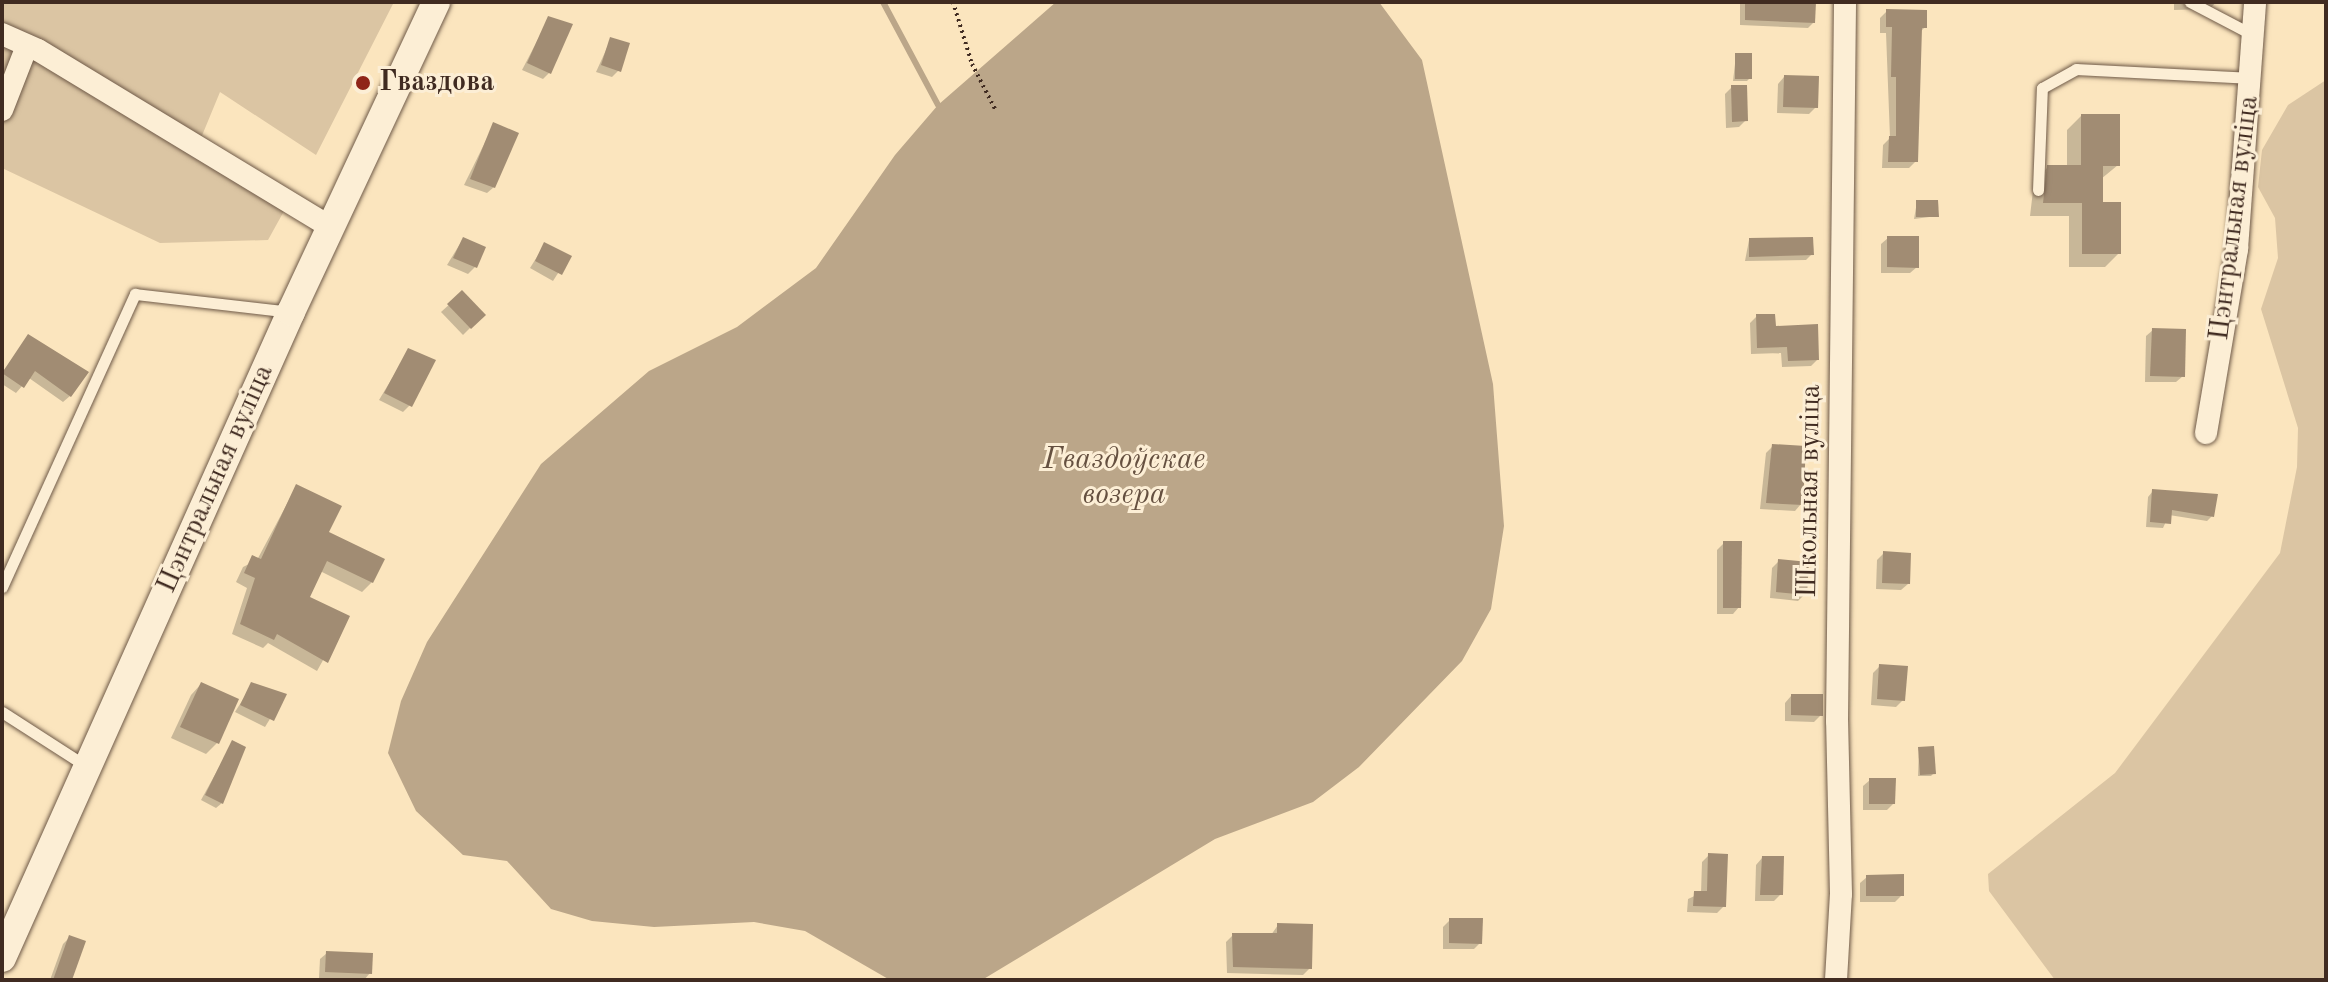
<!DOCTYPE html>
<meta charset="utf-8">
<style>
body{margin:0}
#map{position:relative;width:2328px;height:982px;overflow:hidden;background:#fbe5be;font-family:"Old Standard TT",serif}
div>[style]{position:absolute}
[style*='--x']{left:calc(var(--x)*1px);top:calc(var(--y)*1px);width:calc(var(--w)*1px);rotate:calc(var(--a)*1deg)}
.green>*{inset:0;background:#dbc5a3}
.water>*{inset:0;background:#bba689}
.shadow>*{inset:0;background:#0003}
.stream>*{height:6px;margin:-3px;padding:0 3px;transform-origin:3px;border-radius:3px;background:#bba689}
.building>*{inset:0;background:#a18c73}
.path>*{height:4px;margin-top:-2px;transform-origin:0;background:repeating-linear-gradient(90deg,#402b21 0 2px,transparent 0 6px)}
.roads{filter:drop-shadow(0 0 2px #6f5a48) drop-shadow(0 0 2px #6f5a48)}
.service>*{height:11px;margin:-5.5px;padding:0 5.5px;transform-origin:5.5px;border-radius:5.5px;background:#fceed5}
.minor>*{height:22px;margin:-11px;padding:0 11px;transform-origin:11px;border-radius:11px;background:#fceed5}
.tertiary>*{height:28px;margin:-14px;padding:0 14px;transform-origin:14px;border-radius:14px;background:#fceed5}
.dots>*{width:22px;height:22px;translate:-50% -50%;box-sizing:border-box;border:4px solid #fceed5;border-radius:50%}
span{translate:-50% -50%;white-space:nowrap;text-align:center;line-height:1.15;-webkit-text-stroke:6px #fceed5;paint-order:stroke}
.poi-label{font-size:28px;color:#402b21;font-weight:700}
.left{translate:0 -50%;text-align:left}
.street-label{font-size:28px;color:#402b21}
.water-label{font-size:30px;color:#655040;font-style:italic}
.frame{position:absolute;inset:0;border:4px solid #402b21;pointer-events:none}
</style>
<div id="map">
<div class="green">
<div style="clip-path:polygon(2px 2px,394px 2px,316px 155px,220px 92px,201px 138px,289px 202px,268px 240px,160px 243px,2px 168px)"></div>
<div style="clip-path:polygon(2326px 80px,2326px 980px,2055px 980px,1989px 891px,1988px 874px,2115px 773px,2280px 553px,2297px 467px,2298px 428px,2261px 309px,2278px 258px,2275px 218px,2258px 187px,2262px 150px,2288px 105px)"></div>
</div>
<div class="water">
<div style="clip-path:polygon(1056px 2px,1379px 2px,1422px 60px,1493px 384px,1504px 526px,1491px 609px,1462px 661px,1359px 767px,1313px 802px,1215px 839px,982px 980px,890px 980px,805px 931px,754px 922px,654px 927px,592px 921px,551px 909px,507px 861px,463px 855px,416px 811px,388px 753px,401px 701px,427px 642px,541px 464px,649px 371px,737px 327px,816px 268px,895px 155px,938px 105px)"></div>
</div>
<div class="shadow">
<div style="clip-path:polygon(1740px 2px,1814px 2px,1814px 22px,1808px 28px,1740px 25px)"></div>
<div style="clip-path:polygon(2174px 2px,2216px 2px,2210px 9px,2174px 10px)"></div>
<div style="clip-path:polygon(1887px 11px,1925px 27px,1919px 33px,1916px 161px,1909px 168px,1882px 168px,1883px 145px,1890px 138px,1886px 33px,1880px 33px,1880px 18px)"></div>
<div style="clip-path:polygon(549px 18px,549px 73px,543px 79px,522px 70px)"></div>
<div style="clip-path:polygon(611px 39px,619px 70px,612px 77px,596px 72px)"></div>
<div style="clip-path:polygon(1736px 55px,1750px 78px,1747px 81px,1733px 81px)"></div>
<div style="clip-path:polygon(1784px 77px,1816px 107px,1809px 114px,1777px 113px,1778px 84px)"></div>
<div style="clip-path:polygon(1732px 87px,1746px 120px,1739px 127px,1726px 128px,1725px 94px)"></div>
<div style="clip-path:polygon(2081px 116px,2118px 165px,2101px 179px,2101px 204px,2119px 253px,2105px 267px,2069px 267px,2069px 216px,2030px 216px,2034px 182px,2048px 167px,2067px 167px,2067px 130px)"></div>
<div style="clip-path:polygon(494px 124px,494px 187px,487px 193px,464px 185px)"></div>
<div style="clip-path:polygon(1917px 202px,1937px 216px,1914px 219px)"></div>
<div style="clip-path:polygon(1888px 238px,1917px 267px,1910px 273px,1881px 273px,1881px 244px)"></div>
<div style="clip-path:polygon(463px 239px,475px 267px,468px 274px,447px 265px)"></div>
<div style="clip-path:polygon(1749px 240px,1812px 254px,1806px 260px,1745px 261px)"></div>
<div style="clip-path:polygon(545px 244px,569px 256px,553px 281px,530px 268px)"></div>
<div style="clip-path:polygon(462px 293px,483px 315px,463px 335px,441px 312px)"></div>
<div style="clip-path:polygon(1757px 316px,1817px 360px,1811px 366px,1782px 367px,1781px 353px,1751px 354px,1750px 323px)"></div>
<div style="clip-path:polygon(2153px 330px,2183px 376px,2176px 382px,2145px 382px,2146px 336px)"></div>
<div style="clip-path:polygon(28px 337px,70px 396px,63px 402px,29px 378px,16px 393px,2px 384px,2px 373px)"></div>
<div style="clip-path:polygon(409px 350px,410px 405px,403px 412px,379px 400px)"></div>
<div style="clip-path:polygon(1773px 446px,1801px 504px,1795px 511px,1760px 509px,1766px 453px)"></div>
<div style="clip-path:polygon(296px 487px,326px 533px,372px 582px,362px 592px,320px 571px,308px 598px,347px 617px,317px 671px,268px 643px,263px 648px,232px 634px,247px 588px,236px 582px,243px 567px,257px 560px)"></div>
<div style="clip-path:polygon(2153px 491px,2212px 516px,2207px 521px,2169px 515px,2163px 528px,2146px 527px,2148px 497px)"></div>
<div style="clip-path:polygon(1724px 543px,1739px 607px,1733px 614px,1717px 614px,1717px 550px)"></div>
<div style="clip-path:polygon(1884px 553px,1908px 584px,1901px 590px,1876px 589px,1877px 560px)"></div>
<div style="clip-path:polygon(1779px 561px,1805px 594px,1798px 601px,1770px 598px,1772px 568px)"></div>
<div style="clip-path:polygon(1880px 666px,1903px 700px,1896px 707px,1871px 705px,1873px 673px)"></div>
<div style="clip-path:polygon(201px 684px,217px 743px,206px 754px,171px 738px,191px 695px)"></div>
<div style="clip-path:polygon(252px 685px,284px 696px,265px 727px,235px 712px)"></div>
<div style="clip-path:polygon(1791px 696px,1821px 715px,1814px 722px,1785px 721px,1785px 703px)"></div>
<div style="clip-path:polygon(233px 742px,222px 803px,216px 808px,201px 800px)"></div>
<div style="clip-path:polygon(1919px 749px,1934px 773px,1931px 776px,1918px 776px)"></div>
<div style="clip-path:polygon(1870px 780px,1893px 804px,1887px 810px,1863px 810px,1863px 786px)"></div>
<div style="clip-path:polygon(1709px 855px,1724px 906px,1717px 913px,1687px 912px,1688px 899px,1701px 893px,1702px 862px)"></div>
<div style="clip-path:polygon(1762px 858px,1781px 894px,1774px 901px,1755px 901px,1756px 865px)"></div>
<div style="clip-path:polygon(1867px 877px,1902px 895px,1895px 902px,1860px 902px,1860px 883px)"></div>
<div style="clip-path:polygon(1450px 920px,1480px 943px,1474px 949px,1443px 949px,1443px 927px)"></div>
<div style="clip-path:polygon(1278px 925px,1310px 968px,1303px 975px,1227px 973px,1226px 942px,1233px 935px,1271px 935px)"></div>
<div style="clip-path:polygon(70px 937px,70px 980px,50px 980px,63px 944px)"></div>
<div style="clip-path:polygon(327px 953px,370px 973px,364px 980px,319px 978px,320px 959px)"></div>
</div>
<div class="stream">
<div style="--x:883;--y:2;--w:117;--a:61.9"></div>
</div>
<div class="building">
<div style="clip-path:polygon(1745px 2px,1816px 2px,1815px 23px,1745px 20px)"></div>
<div style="clip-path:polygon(1886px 9px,1927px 10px,1927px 28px,1922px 28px,1918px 162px,1888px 162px,1889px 136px,1896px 136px,1896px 77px,1891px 77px,1892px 27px,1886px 27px)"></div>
<div style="clip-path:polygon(548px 16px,573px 24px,551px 74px,527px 63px)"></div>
<div style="clip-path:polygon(610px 37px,630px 43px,621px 72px,601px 65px)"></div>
<div style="clip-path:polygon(1735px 53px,1752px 53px,1752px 79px,1735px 79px)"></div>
<div style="clip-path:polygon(1784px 75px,1819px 76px,1818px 108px,1783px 107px)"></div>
<div style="clip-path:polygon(1731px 85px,1747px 85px,1748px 121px,1732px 122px)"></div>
<div style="clip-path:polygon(2081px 114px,2120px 114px,2120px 166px,2103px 166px,2103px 202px,2121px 202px,2121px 254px,2082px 254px,2082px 203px,2043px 203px,2047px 165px,2081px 165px)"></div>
<div style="clip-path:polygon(493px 122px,519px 133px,495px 188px,470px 179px)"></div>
<div style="clip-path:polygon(1916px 200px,1938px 200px,1939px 217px,1916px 217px)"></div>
<div style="clip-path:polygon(1887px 236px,1919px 236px,1919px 268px,1887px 267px)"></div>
<div style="clip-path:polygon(463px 237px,486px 247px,477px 268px,453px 258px)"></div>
<div style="clip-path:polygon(1813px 237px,1814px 255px,1749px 257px,1749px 238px)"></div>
<div style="clip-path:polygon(544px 242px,572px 256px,562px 275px,535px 261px)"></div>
<div style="clip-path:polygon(462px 290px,486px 315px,471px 329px,447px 304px)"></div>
<div style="clip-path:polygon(1756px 314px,1775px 314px,1776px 326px,1818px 324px,1819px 360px,1788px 361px,1787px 347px,1757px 348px)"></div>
<div style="clip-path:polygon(2152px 328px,2186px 329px,2185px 377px,2150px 376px)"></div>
<div style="clip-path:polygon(28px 334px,89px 372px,71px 397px,35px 371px,24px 388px,2px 373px)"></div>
<div style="clip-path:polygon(408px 348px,436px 360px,412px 407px,384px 393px)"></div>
<div style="clip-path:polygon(1772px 444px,1806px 446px,1803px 505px,1766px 503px)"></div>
<div style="clip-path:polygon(296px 484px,342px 506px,329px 532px,385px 559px,373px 583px,327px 561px,310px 597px,350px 616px,328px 663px,277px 634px,274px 640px,240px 624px,255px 578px,244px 573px,252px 555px,261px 559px)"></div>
<div style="clip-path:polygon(2152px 489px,2218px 494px,2214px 517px,2172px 510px,2171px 524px,2150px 522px)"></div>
<div style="clip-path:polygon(1723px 541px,1742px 541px,1741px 608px,1723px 608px)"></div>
<div style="clip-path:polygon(1883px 551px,1911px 553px,1910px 584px,1882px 583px)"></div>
<div style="clip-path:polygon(1778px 559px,1809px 562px,1807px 595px,1776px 592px)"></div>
<div style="clip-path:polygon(1879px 664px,1908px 666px,1905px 701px,1877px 699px)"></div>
<div style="clip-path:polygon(201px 682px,239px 699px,219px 744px,180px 727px)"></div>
<div style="clip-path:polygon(251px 682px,287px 694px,274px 721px,240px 705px)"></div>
<div style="clip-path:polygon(1791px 694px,1823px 694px,1823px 716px,1791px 715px)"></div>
<div style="clip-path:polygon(232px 740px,246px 747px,223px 804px,205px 795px)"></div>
<div style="clip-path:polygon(1934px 746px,1936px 774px,1920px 775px,1918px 747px)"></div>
<div style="clip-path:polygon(1869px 778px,1896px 778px,1895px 804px,1869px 804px)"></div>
<div style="clip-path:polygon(1708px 853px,1728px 854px,1726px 907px,1693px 906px,1694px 891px,1707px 891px)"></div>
<div style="clip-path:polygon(1762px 856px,1784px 856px,1783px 895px,1760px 895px)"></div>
<div style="clip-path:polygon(1904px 874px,1904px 896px,1866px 896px,1866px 875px)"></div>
<div style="clip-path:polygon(1449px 918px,1483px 918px,1482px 944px,1449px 943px)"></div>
<div style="clip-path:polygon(1277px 923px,1313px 924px,1312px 969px,1233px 967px,1232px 933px,1277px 933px)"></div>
<div style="clip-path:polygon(69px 935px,86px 941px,72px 980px,53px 980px)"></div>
<div style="clip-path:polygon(326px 951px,373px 953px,372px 974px,325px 972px)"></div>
</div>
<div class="path">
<div style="--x:953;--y:2;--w:65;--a:73"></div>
<div style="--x:972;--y:64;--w:53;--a:62.9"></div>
</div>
<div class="roads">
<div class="service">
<div style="--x:2190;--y:2;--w:73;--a:27.6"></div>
<div style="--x:2038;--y:190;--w:102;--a:-87.8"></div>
<div style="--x:2042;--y:88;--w:39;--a:-29"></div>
<div style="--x:2076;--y:69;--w:176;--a:2.9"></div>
<div style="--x:2;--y:587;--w:322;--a:-65.6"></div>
<div style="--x:135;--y:294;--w:156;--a:6.6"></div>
<div style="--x:2;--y:712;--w:100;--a:32.7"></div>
</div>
<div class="minor">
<div style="--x:2;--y:34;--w:39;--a:24"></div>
<div style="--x:38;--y:50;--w:341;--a:31.2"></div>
<div style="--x:2;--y:110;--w:69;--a:-68.7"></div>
<div style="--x:2206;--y:433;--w:187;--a:-80.4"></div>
<div style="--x:2237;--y:249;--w:248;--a:-85.8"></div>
<div style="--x:1836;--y:980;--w:86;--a:-86.7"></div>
<div style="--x:1841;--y:894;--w:173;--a:-91.3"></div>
<div style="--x:1837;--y:721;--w:719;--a:-89.36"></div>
</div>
<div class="tertiary">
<div style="--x:2;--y:958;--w:708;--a:-65.9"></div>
<div style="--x:291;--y:312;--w:342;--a:-64.9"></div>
</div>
</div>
<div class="dots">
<div style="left:363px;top:83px;background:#8f2418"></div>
</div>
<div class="poi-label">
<span class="left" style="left:379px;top:83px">Гваздова</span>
</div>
<div class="street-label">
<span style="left:2235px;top:218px;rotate:-83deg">Цэнтральная вуліца</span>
<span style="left:216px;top:479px;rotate:-66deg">Цэнтральная вуліца</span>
<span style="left:1810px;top:491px;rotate:-89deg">Школьная вуліца</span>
</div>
<div class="water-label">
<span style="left:1124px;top:477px">Гваздоўскае<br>возера</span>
</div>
<div class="frame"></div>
</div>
